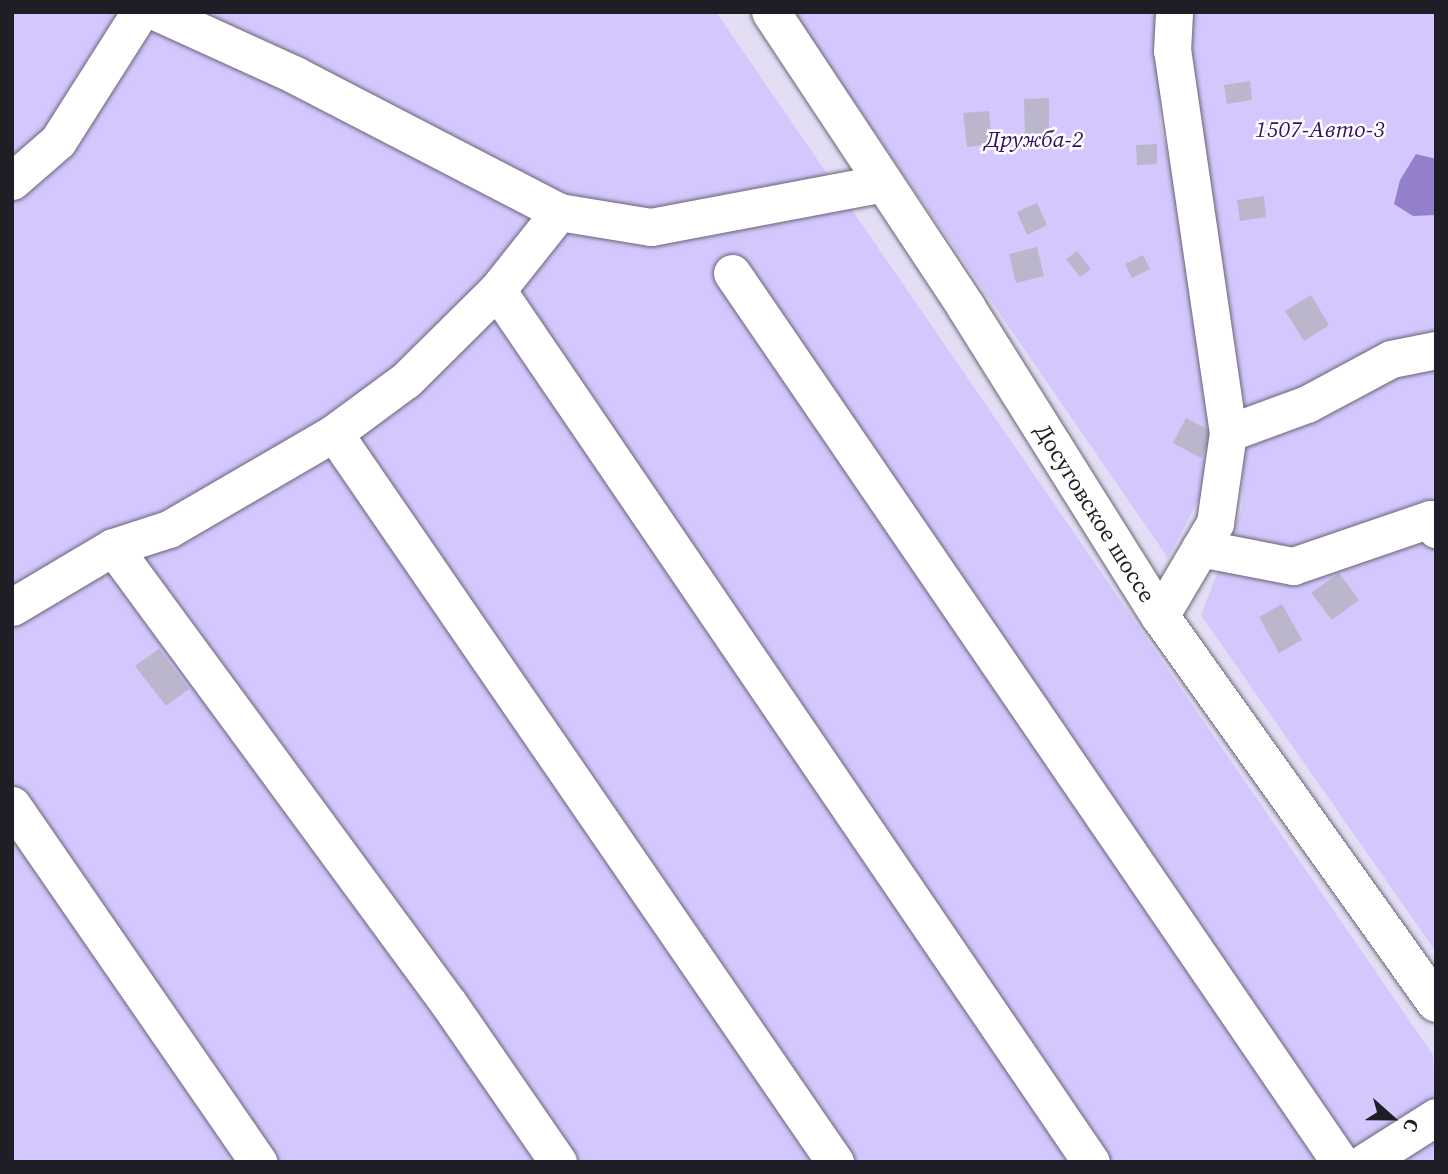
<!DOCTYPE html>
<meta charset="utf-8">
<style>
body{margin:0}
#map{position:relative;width:1448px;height:1174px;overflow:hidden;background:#e3def3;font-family:"Source Serif 4",serif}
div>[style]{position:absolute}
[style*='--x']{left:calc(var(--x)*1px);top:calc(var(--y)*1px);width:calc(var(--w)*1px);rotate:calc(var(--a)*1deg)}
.green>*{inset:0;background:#d4c7fe}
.water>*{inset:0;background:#947fcb}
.building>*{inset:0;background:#bbb6cb}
.roads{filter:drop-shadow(0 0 2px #696577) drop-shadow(0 0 2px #696577)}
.minor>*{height:37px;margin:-18.5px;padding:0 18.5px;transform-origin:18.5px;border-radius:18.5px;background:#fff}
.major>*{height:38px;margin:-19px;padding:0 19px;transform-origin:19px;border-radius:19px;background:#fff}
span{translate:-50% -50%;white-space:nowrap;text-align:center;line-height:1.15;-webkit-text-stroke:5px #fff;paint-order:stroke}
.park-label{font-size:23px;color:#370e6b;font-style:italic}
.street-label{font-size:23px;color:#1f1d25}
.frame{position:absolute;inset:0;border:14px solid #1f1d25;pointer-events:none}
.north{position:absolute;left:1357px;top:1083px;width:70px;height:70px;-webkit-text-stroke:5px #fff;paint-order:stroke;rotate:111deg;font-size:19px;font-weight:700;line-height:28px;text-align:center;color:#1f1d25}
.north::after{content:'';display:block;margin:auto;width:24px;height:32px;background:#1f1d25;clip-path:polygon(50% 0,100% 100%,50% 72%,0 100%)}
</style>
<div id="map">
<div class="green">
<div style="clip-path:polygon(12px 12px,716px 12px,1433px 1055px,1436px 1162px,12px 1162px)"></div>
<div style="clip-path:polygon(792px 12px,1162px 12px,1160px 123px,1213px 344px,1214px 470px,1168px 558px)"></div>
<div style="clip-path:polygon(1187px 12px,1436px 12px,1436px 337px,1245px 413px,1187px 41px)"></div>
<div style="clip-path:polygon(1436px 369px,1436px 952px,1201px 615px,1242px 509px,1243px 448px,1360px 399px,1397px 375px)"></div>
</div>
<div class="water">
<div style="clip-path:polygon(1416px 154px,1436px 159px,1435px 215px,1413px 216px,1394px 204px,1400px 180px)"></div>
</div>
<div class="building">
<div style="clip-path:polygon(1250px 81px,1252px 100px,1227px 104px,1224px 85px)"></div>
<div style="clip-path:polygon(1049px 98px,1049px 134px,1025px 134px,1024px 99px)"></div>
<div style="clip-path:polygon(989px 111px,992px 144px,967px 147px,963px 113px)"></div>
<div style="clip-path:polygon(1157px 144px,1157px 164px,1137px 165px,1136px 145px)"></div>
<div style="clip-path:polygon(1264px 196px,1266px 217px,1240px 221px,1237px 200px)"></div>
<div style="clip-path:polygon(1037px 203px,1047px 225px,1027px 235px,1017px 212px)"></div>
<div style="clip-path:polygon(1037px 247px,1044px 276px,1016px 283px,1009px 254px)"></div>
<div style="clip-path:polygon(1077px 251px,1091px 269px,1080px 277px,1066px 259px)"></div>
<div style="clip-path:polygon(1143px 255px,1150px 269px,1132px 278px,1125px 264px)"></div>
<div style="clip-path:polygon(1311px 295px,1329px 325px,1304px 341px,1285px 311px)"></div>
<div style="clip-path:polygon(1186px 418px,1213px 432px,1201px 458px,1173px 443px)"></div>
<div style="clip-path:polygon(1339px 573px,1359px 600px,1332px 620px,1311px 593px)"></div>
<div style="clip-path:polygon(1282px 604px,1302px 640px,1279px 653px,1259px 617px)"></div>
<div style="clip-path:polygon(159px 649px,189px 689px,166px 706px,135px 666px)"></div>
</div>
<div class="roads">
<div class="minor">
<div style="--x:157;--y:12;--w:152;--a:24.5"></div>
<div style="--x:295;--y:75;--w:297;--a:27.4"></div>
<div style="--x:559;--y:212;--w:93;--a:9.3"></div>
<div style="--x:651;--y:227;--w:237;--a:-10.7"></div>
<div style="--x:12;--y:181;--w:61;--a:-41"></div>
<div style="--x:58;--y:141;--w:153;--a:-57.6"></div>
<div style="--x:732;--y:273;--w:1077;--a:55.63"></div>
<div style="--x:497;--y:290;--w:1055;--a:55.74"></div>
<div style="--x:334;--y:433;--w:885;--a:55.5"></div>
<div style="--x:1228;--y:433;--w:84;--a:-20.2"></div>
<div style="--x:1307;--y:404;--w:95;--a:-28.2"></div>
<div style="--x:1391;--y:359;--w:46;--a:-11.3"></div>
<div style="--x:113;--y:547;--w:567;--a:53.68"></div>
<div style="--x:449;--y:1004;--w:192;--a:55.4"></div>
<div style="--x:1200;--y:548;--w:95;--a:11"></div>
<div style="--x:1293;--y:566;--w:145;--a:-18.9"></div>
<div style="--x:1430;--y:519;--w:12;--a:59"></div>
<div style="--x:12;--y:607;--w:117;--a:-30.7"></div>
<div style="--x:113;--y:547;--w:59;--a:-17.8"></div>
<div style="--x:169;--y:529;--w:191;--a:-30.2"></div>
<div style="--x:334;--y:433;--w:89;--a:-36.4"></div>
<div style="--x:406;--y:380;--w:128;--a:-44.7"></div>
<div style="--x:497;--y:290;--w:100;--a:-51.5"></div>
<div style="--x:1160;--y:616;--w:108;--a:-59.4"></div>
<div style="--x:1215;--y:523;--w:91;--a:-81.8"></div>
<div style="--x:1228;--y:433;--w:386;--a:-98.3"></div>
<div style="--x:1172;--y:51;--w:39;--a:-87"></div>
<div style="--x:12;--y:805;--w:434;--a:55.4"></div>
<div style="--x:1365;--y:1162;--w:84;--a:-32.4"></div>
</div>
<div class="major">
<div style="--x:771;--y:12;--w:354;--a:56.5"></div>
<div style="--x:966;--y:307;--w:365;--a:57.9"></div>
<div style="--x:1160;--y:616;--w:475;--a:54.5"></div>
</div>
</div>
<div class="park-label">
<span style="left:1320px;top:129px">1507-Авто-3</span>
<span style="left:1034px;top:139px">Дружба-2</span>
</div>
<div class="street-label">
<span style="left:1095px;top:513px;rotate:58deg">Досуговское шоссе</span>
</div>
<div class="frame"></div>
<div class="north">С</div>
</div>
